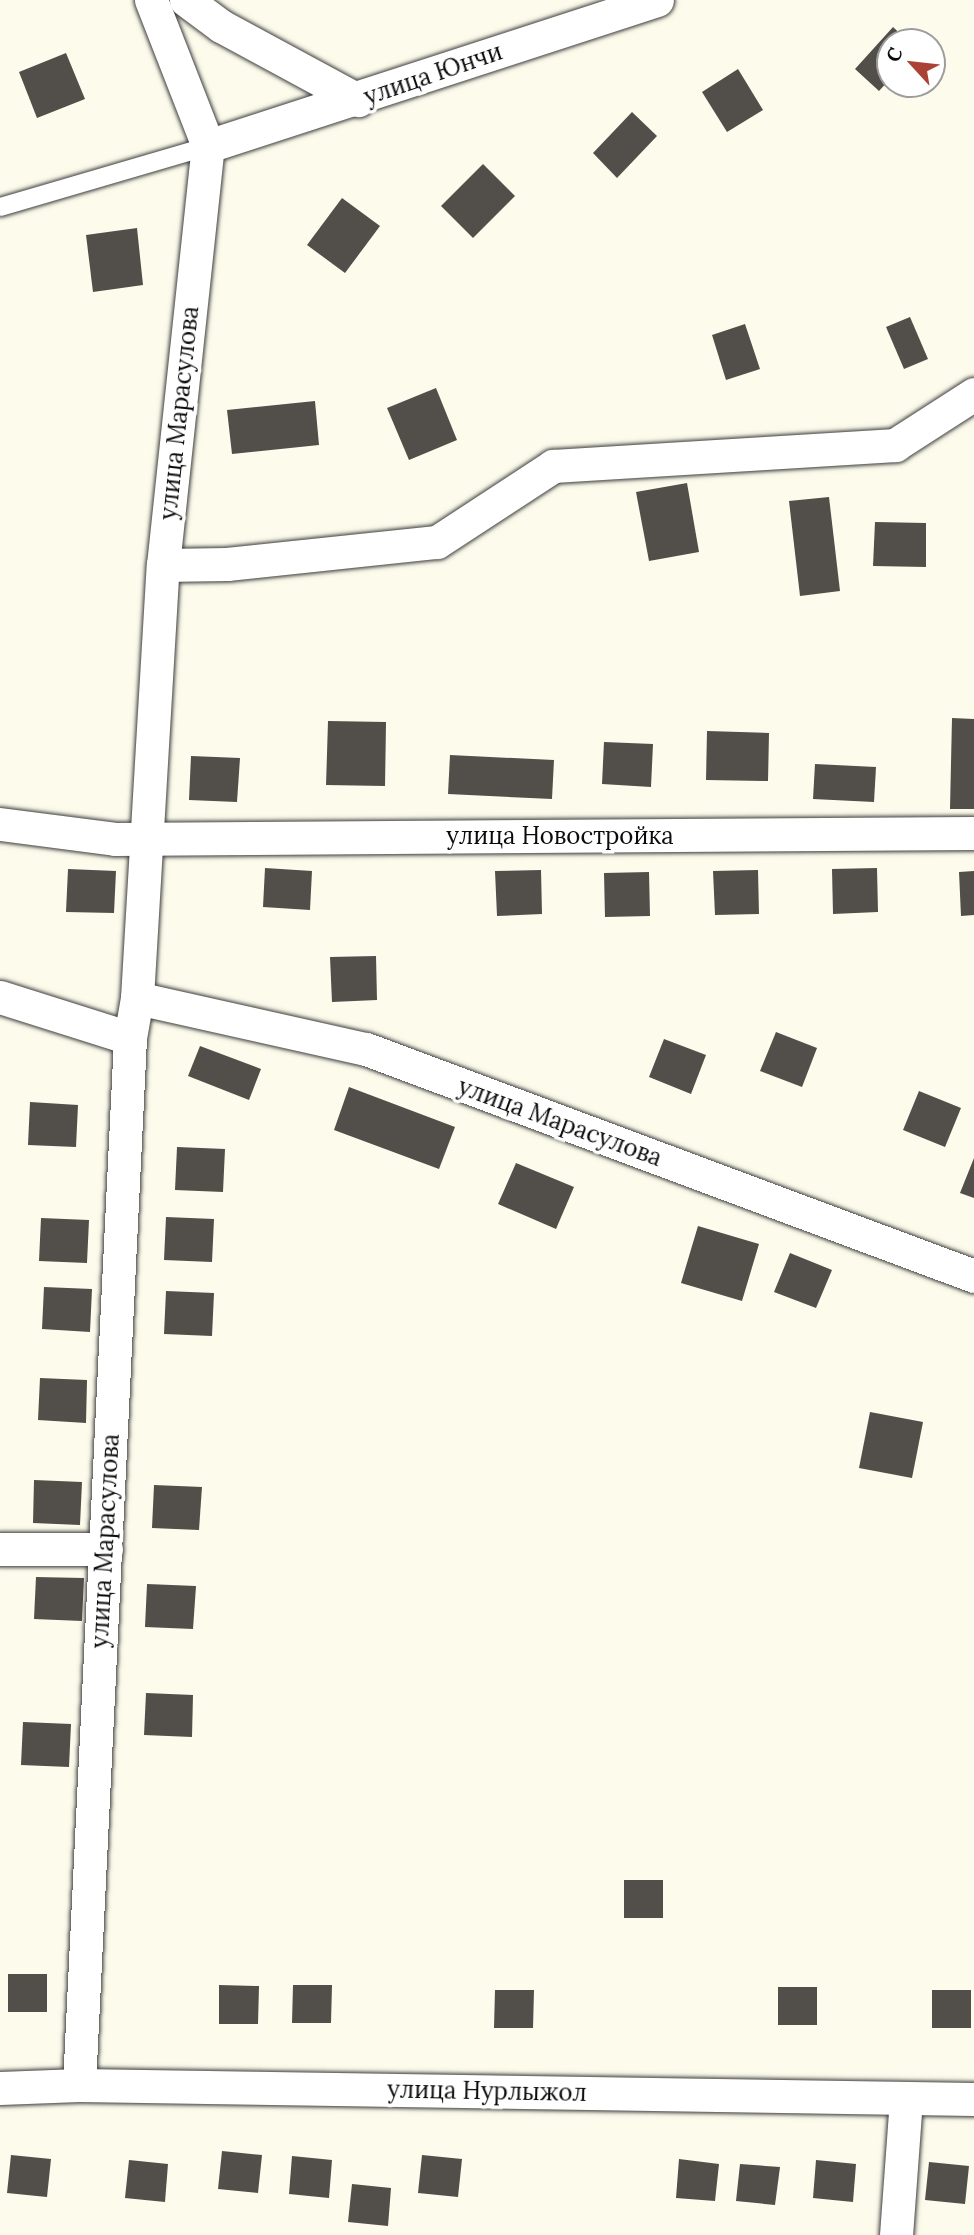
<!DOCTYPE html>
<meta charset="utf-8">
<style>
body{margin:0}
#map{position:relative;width:974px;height:2235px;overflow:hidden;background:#fdfcec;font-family:Lora,serif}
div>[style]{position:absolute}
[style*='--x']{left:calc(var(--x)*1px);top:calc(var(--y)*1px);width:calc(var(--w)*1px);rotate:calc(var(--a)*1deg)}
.building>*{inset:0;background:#524e49}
.roads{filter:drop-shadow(0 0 2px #3e3e3e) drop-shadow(0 0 2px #3e3e3e)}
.service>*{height:18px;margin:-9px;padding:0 9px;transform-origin:9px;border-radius:9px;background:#fff}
.minor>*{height:33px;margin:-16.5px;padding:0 16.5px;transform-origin:16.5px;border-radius:16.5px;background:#fff}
span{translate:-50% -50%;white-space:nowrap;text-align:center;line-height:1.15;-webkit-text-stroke:7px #fff;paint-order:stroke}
.street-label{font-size:24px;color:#0b0b0b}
.north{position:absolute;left:876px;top:28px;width:70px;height:70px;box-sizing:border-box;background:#fff;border:2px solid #9d9d9d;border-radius:50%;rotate:297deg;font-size:19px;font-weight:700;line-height:28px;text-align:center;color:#0b0b0b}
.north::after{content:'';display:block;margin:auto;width:24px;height:32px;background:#aa4335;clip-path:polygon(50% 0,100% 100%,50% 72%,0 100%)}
</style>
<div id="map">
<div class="building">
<div style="clip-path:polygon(893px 27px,909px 42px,890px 42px,890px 79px,879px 91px,855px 69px)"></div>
<div style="clip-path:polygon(66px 53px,85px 99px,37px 118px,19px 72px)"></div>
<div style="clip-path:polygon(738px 69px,763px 110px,727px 132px,702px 92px)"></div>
<div style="clip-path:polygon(632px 112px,657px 136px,617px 178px,593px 153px)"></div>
<div style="clip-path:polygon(483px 164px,515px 196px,473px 238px,441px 206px)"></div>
<div style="clip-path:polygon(342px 198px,380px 226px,345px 273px,307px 245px)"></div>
<div style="clip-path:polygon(137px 228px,143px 285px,93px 292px,86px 235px)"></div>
<div style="clip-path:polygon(910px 317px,928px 359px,904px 369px,886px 327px)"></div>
<div style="clip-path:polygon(745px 324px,760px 369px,726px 380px,712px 335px)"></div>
<div style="clip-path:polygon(436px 388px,457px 440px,409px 460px,387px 408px)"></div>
<div style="clip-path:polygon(315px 401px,319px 445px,232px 454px,227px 410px)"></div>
<div style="clip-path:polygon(687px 483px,699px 552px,649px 561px,636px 492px)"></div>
<div style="clip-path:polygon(829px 497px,840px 591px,800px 596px,789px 501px)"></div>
<div style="clip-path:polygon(875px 522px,926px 523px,926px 567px,873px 566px)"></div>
<div style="clip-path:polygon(952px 718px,974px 719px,974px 809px,950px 809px)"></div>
<div style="clip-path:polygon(328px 721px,386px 722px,385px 786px,326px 785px)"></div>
<div style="clip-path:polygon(707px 731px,769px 733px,768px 781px,706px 780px)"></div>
<div style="clip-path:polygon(604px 742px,653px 744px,651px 787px,602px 784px)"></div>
<div style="clip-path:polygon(450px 755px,554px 760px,552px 799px,448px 794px)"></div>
<div style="clip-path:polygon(191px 756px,240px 758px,237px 802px,189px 800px)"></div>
<div style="clip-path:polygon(815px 764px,876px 767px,874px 802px,813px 799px)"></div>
<div style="clip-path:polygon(265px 868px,312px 871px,310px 910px,263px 907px)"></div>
<div style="clip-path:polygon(877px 868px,878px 912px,833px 914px,832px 869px)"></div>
<div style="clip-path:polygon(68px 869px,116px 871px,114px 913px,66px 912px)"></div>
<div style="clip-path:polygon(541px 870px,542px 914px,497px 916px,495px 871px)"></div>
<div style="clip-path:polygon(758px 870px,759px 914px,715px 915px,713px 871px)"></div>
<div style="clip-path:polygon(974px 871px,974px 915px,961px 916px,959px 872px)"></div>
<div style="clip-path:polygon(649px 872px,650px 916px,605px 917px,604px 873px)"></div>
<div style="clip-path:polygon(376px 956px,377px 1000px,332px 1002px,330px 957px)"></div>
<div style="clip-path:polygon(776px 1032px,817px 1048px,802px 1087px,760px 1071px)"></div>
<div style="clip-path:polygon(664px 1039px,706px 1055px,691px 1094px,649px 1077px)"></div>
<div style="clip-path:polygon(200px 1046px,261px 1069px,249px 1100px,188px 1076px)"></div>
<div style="clip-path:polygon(349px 1087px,455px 1127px,439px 1169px,334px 1130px)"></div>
<div style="clip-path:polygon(919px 1091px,961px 1108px,945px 1147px,903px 1130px)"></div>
<div style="clip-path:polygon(30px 1102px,78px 1105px,76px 1147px,28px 1145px)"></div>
<div style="clip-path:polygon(177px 1147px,225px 1149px,223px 1192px,175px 1190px)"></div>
<div style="clip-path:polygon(974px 1158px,974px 1198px,960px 1193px)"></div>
<div style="clip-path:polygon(516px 1163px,574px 1187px,556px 1229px,498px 1204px)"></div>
<div style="clip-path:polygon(166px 1217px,214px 1219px,212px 1262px,164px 1260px)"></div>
<div style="clip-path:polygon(41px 1218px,89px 1220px,87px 1263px,39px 1261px)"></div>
<div style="clip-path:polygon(698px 1226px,759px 1244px,742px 1301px,681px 1283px)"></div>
<div style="clip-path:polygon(790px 1253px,832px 1270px,816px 1308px,774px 1292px)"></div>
<div style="clip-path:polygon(44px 1287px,92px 1289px,90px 1332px,42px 1329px)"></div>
<div style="clip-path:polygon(166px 1291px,214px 1293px,212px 1336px,164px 1334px)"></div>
<div style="clip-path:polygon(40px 1378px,87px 1380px,86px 1423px,38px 1420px)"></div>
<div style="clip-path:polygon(870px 1412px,923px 1422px,912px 1478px,859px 1468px)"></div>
<div style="clip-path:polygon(34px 1480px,82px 1482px,80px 1525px,33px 1523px)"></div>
<div style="clip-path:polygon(154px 1485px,202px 1487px,199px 1530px,152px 1528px)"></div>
<div style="clip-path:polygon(36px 1577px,84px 1578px,82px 1621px,34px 1619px)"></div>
<div style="clip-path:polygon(147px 1584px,196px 1586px,193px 1629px,145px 1627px)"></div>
<div style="clip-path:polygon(146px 1693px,193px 1695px,192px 1737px,144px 1735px)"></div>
<div style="clip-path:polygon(23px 1722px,71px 1724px,69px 1767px,21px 1765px)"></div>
<div style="clip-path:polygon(624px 1880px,663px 1880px,663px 1918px,624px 1918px)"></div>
<div style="clip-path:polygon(8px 1974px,47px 1974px,47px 2012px,8px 2012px)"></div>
<div style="clip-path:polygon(219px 1985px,259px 1986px,258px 2024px,219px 2024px)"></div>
<div style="clip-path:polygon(293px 1985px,332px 1985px,331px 2023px,292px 2023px)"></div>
<div style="clip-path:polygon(778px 1987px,817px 1987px,817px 2025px,778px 2025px)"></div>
<div style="clip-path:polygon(495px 1990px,534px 1990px,533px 2028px,494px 2028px)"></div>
<div style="clip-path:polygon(932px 1990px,971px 1990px,971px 2028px,932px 2028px)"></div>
<div style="clip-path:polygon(222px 2151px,262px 2155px,258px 2193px,218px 2189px)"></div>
<div style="clip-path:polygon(11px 2155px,51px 2159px,47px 2197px,7px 2193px)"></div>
<div style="clip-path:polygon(422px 2155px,462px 2159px,458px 2197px,418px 2193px)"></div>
<div style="clip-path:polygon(292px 2156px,332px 2160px,329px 2198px,289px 2194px)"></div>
<div style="clip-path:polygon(679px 2159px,719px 2164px,715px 2201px,676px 2198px)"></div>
<div style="clip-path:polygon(129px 2160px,168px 2164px,165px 2202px,125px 2198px)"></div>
<div style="clip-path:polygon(816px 2160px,856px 2164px,853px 2202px,813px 2198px)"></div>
<div style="clip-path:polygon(929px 2162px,969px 2166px,965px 2204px,925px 2200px)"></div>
<div style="clip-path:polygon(740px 2164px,780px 2167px,775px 2205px,736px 2201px)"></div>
<div style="clip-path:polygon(352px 2184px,391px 2188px,388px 2226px,348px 2222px)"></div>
</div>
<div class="roads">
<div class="service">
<div style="--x:0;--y:207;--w:217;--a:-16.3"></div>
</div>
<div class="minor">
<div style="--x:186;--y:0;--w:44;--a:36.6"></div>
<div style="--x:221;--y:26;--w:156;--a:28.4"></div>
<div style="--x:208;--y:146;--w:472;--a:-18"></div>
<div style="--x:163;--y:565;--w:64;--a:-0.9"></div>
<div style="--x:227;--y:564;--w:211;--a:-6"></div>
<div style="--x:437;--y:542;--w:139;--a:-33.2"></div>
<div style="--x:553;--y:466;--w:343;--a:-3.5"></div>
<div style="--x:895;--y:445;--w:94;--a:-32.8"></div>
<div style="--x:0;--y:824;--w:116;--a:7.4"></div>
<div style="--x:115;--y:839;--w:859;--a:-0.4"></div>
<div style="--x:0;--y:997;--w:136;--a:17.5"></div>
<div style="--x:137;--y:998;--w:235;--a:12.6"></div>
<div style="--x:366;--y:1049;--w:649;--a:20.47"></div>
<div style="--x:0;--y:1549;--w:106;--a:0"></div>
<div style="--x:79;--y:2085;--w:1048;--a:-87.21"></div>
<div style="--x:130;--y:1038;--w:41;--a:-80.1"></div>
<div style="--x:137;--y:998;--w:434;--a:-86.6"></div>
<div style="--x:163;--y:565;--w:421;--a:-83.9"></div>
<div style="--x:208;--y:146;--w:157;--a:-111.3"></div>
<div style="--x:0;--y:2088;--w:79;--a:-2.2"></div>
<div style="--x:79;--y:2085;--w:895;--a:0.9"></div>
<div style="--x:896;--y:2235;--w:137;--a:-85.8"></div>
</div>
</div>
<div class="street-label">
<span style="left:433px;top:74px;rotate:-19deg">улица Юнчи</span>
<span style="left:179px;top:413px;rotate:-84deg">улица Марасулова</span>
<span style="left:560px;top:836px">улица Новостройка</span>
<span style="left:560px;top:1122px;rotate:20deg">улица Марасулова</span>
<span style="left:105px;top:1541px;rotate:-87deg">улица Марасулова</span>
<span style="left:487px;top:2091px;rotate:1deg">улица Нурлыжол</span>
</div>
<div class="north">С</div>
</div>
